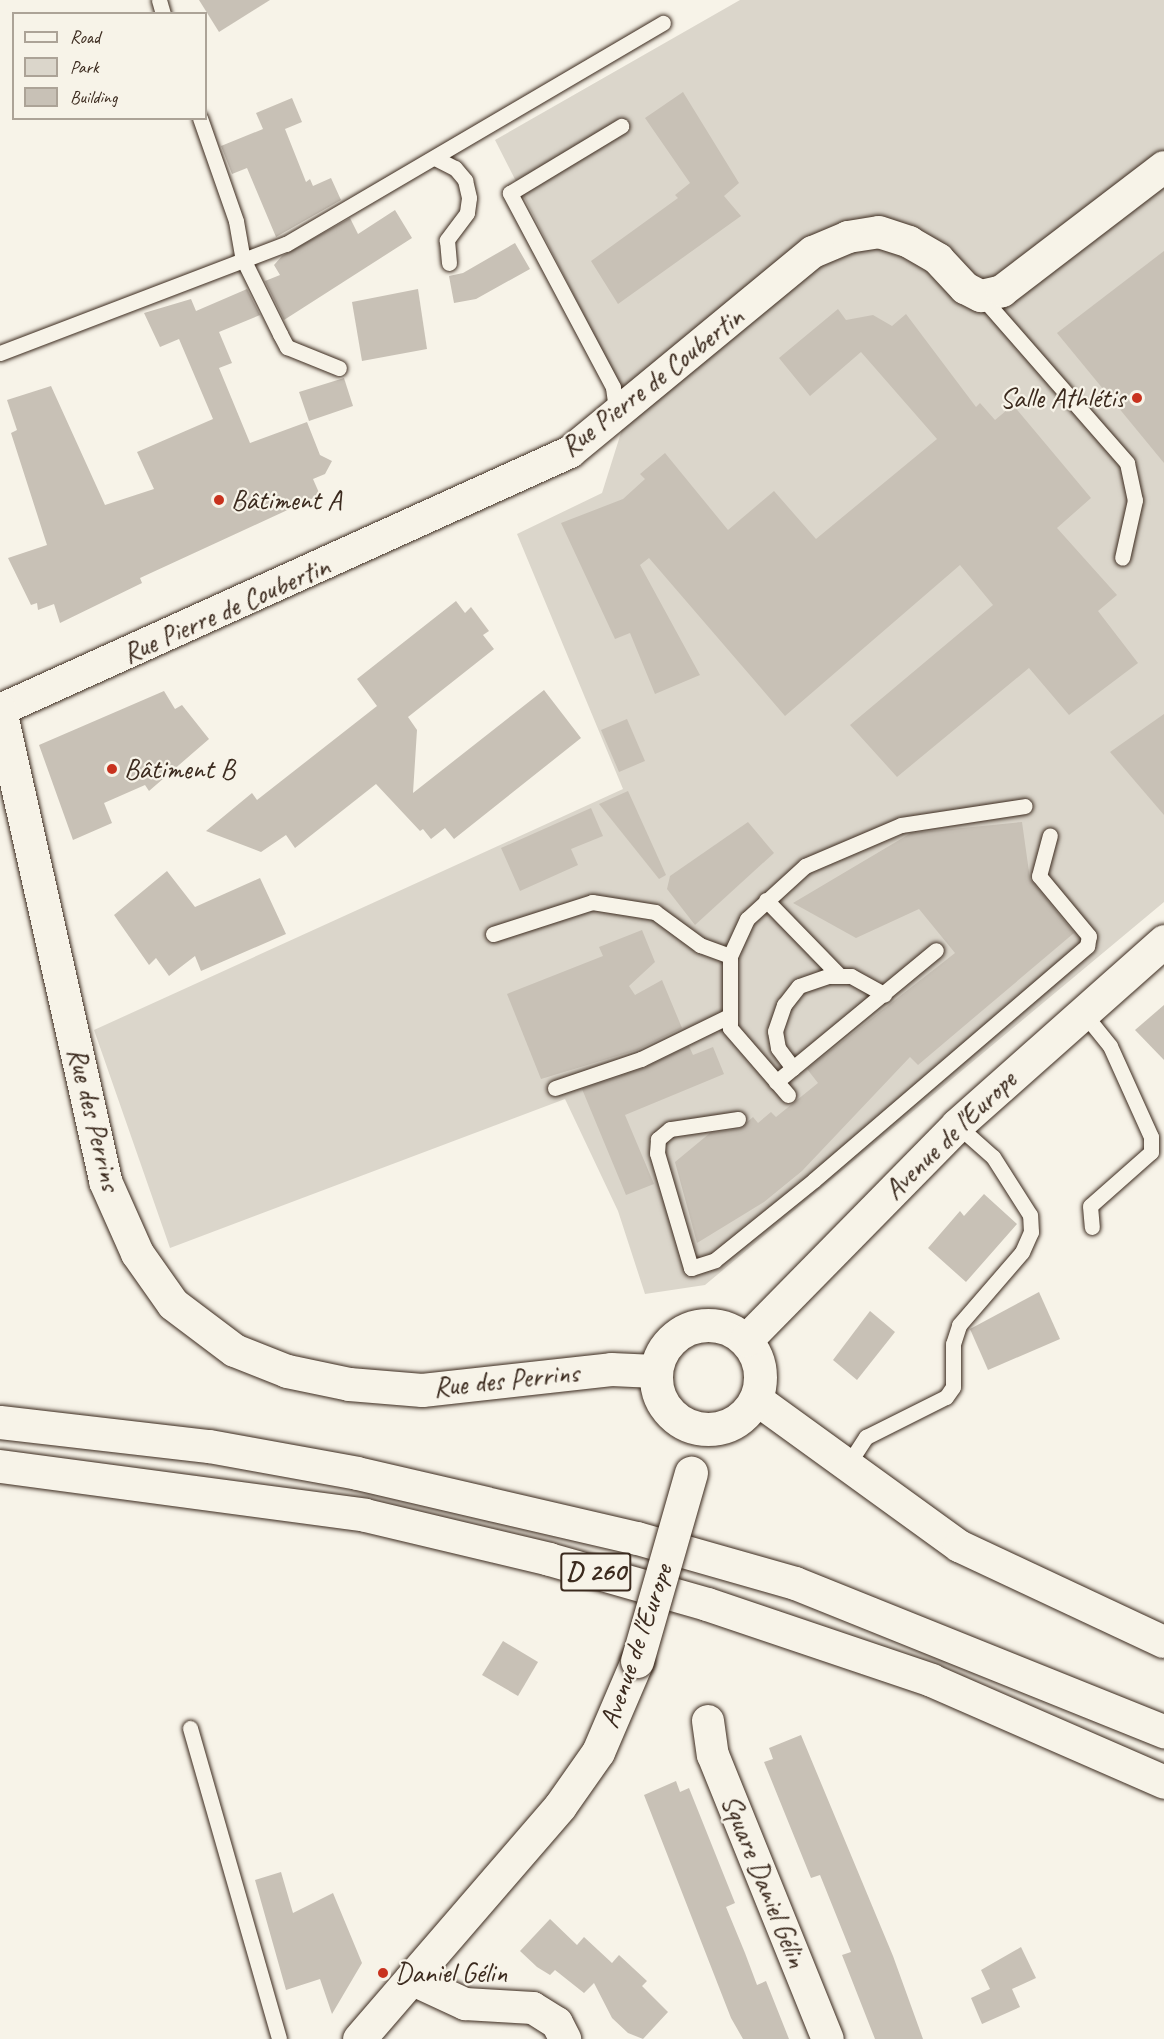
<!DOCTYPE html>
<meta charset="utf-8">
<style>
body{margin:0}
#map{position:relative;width:1164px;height:2039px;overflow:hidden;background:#f7f3e8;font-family:Caveat,sans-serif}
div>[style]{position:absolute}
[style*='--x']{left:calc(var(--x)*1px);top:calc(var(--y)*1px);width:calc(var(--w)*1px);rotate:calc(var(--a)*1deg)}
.green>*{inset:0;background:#dbd6cb}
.building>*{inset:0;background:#c8c1b6}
.roads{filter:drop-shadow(0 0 2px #3b2a1e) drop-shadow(0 0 2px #3b2a1e)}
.lane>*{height:15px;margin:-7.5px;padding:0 7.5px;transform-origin:7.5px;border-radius:7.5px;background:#f7f3e8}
.street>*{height:32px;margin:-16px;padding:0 16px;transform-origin:16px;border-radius:16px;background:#f7f3e8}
.secondary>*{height:33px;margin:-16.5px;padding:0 16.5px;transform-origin:16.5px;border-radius:16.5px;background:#f7f3e8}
.secondary>.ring{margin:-16.5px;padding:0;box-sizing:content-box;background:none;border:33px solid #f7f3e8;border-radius:50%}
.highway>*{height:33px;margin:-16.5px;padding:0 16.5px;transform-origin:16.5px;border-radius:16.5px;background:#f7f3e8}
.bridges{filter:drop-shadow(0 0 2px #3b2a1e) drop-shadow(0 0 2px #3b2a1e)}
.secondary-bridge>*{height:33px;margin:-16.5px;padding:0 16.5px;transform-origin:16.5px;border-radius:16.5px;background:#f7f3e8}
.dots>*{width:16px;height:16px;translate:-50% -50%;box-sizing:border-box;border:3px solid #f7f3e8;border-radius:50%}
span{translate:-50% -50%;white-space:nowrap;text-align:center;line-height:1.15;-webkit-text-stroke:4.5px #f7f3e8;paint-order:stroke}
.shield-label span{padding:2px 4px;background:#f7f3e8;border:2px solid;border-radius:4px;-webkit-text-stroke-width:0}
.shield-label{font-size:27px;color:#3b2a1e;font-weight:700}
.street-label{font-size:28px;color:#3b2a1e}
.poi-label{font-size:28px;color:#3b2a1e}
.right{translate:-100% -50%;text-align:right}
.left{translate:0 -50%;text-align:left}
.legend{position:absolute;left:12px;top:12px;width:195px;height:108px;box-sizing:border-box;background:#f7f3e8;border:2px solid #aca397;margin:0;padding:8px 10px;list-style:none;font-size:18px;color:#3b2a1e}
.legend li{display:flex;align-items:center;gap:12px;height:30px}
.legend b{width:30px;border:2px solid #aca397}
</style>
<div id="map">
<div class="green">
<div style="clip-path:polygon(740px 0,1164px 0,1164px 902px,705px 1285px,645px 1294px,618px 1211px,565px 1099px,170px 1248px,94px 1030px,623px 789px,517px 534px,602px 493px,625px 420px,620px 386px,495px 140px)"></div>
</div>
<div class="building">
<div style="clip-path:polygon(199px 0,270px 0,219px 32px)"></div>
<div style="clip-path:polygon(683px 92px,739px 183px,724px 196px,741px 216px,618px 304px,591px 261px,678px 198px,675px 195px,690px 183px,645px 118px)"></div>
<div style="clip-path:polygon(292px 98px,302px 122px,285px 129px,306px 182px,310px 179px,313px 186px,331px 178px,341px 200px,276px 237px,247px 168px,232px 174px,221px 146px,263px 129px,256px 113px)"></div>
<div style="clip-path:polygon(395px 210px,412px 238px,284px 320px,265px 281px,280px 275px,274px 265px,282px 256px,350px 218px,358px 234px)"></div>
<div style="clip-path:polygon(515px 243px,530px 269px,476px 299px,454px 303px,449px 276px,463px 273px)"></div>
<div style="clip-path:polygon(1164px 251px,1164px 463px,1057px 333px)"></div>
<div style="clip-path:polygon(247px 289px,260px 315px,219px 332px,232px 363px,219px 368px,250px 443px,307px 422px,320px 455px,332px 461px,325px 474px,313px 479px,320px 495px,140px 578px,142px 583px,60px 623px,54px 604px,38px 610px,37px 603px,31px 605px,8px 558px,47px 545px,11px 433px,17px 430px,7px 400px,51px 386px,105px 505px,154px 489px,137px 452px,213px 419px,179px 339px,160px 347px,144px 313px,191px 299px,196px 311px)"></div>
<div style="clip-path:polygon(418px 289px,427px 349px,362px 361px,352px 302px)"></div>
<div style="clip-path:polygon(838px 309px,846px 320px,873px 315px,892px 326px,906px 314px,976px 407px,980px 403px,995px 420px,1013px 405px,1091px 498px,1057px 528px,1117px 595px,1098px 611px,1138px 663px,1069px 715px,1029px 668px,897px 777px,850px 725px,993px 605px,960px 565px,785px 716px,649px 558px,640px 565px,700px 675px,655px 694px,630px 633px,615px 639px,561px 523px,623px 499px,645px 479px,640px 474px,665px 453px,728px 530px,774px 491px,816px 539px,937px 439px,861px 352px,810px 396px,779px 358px)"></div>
<div style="clip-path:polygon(344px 378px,353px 406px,309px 421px,299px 392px)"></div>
<div style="clip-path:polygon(456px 601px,465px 613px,471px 607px,489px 631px,483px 635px,494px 649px,408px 717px,417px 730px,413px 793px,544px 690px,581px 738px,454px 839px,445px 828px,431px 839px,423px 829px,420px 831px,376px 784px,295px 848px,286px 835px,261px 852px,206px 831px,252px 793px,257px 800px,377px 706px,357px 679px)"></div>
<div style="clip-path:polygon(164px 691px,175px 709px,182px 705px,209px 739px,149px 791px,145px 785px,104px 803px,112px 823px,73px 840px,39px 745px)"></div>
<div style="clip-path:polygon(1164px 714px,1164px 815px,1110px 752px)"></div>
<div style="clip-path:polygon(627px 719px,645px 761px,619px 772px,601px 730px)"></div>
<div style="clip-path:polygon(628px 791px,666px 875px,659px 879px,599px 804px)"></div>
<div style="clip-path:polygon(591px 808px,603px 836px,571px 849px,578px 865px,520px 891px,501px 848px)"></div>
<div style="clip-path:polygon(748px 822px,774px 853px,695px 925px,667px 889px,670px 876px)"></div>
<div style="clip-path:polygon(1022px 822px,1030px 879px,1074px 933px,918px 1065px,910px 1057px,802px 1171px,764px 1202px,697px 1243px,675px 1162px,710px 1133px,739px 1129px,753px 1117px,758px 1123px,771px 1112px,776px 1117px,818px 1083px,807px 1069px,955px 953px,919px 909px,856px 938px,793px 903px,911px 833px)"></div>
<div style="clip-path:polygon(167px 871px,195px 907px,260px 878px,286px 934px,201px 971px,195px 956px,169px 976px,156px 958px,149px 965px,114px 915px)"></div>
<div style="clip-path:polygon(642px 930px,655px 962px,629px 986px,635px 995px,662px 980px,682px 1028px,637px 1050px,541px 1079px,507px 994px,603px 956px,599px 947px)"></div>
<div style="clip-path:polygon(1164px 1005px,1164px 1060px,1135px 1030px)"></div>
<div style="clip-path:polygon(689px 1046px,693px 1055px,713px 1047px,724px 1074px,625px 1115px,654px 1184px,626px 1195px,582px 1089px,644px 1068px)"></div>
<div style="clip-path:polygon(984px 1194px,1017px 1224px,966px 1282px,928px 1248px,960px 1211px,964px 1216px)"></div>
<div style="clip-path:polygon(1039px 1292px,1060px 1339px,988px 1370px,970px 1329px)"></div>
<div style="clip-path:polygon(870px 1311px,895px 1332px,857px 1380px,833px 1360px)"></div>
<div style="clip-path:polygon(503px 1641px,538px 1662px,518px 1696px,482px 1675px)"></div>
<div style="clip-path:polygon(801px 1735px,893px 1956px,923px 2039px,875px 2039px,842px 1955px,851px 1952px,820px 1875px,811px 1878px,764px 1762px,773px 1759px,769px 1748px)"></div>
<div style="clip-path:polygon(676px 1781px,680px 1792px,689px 1788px,735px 1903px,726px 1907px,745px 1953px,757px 1985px,766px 1981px,789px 2039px,743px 2039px,731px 2018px,644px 1795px)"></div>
<div style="clip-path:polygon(281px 1872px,293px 1913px,333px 1893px,362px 1963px,332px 2014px,320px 1979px,286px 1990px,255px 1880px)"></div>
<div style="clip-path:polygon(550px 1919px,577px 1945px,584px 1937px,612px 1963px,619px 1955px,647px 1981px,642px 1986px,668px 2012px,643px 2039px,628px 2033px,612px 2018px,594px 1983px,584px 1993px,555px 1970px,550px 1975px,537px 1967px,520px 1951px)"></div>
<div style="clip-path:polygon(1021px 1947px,1036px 1978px,1012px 1989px,1020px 2007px,982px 2024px,971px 1998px,990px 1989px,981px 1970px)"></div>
</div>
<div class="roads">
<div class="lane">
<div style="--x:159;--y:0;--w:15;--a:74"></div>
<div style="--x:200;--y:118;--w:109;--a:70.7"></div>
<div style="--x:236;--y:221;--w:39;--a:80"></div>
<div style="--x:243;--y:259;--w:84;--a:63.7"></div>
<div style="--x:280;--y:334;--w:15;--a:62"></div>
<div style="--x:287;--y:347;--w:56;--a:22"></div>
<div style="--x:435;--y:158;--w:22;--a:27"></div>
<div style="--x:455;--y:168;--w:16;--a:50"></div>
<div style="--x:465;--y:180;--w:18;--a:77"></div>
<div style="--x:469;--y:198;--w:15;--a:98"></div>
<div style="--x:467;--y:213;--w:34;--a:127"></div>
<div style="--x:447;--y:240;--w:23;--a:85"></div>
<div style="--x:981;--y:296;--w:222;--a:48.8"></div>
<div style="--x:1127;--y:463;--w:38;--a:78"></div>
<div style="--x:1135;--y:500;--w:59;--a:102.6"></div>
<div style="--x:0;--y:353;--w:306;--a:-20.9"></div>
<div style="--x:286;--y:244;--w:437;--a:-30.4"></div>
<div style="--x:617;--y:416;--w:29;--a:-98"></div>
<div style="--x:613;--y:387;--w:220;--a:-118"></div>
<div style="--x:510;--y:193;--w:130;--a:-31.1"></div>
<div style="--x:766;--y:900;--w:106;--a:45.8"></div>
<div style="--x:493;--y:934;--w:104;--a:-17.9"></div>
<div style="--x:592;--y:902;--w:64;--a:9"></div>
<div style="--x:655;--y:912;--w:56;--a:36.3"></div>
<div style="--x:700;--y:945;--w:32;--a:20"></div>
<div style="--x:1081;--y:1010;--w:46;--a:51.1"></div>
<div style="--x:1110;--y:1046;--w:100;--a:65.7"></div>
<div style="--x:1151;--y:1137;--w:15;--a:90"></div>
<div style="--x:1151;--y:1152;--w:81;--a:138.5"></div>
<div style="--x:1090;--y:1206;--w:21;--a:85"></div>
<div style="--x:793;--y:1068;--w:25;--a:-127"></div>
<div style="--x:778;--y:1048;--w:17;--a:-100"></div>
<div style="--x:775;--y:1031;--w:28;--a:-71"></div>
<div style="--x:784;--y:1005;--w:24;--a:-52"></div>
<div style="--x:799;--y:986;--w:31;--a:-19"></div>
<div style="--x:828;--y:976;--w:23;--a:0"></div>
<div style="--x:851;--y:976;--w:38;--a:29"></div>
<div style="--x:776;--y:1082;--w:207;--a:-39.5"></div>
<div style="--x:555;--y:1088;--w:91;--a:-18.6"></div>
<div style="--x:641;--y:1059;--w:98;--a:-26"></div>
<div style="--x:788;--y:1095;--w:89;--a:-130.9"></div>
<div style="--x:730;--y:1028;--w:72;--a:-90"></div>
<div style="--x:730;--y:956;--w:41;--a:-65.3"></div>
<div style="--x:747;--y:919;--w:79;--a:-42.4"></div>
<div style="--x:805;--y:866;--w:104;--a:-23.1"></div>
<div style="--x:901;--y:825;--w:125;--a:-8.7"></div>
<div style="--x:738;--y:1119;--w:69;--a:171.6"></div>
<div style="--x:670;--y:1129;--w:16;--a:140"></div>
<div style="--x:658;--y:1139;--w:14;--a:94"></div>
<div style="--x:657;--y:1153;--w:120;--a:73.5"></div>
<div style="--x:691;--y:1268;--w:25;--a:-18"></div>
<div style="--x:715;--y:1260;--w:127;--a:-38.9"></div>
<div style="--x:814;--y:1180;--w:360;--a:-40.6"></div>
<div style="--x:1087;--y:946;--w:10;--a:-79"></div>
<div style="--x:1089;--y:936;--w:78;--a:-129.8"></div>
<div style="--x:1039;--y:876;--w:42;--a:-75"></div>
<div style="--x:847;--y:1466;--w:35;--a:-57"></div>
<div style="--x:866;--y:1437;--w:89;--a:-26.6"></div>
<div style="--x:946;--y:1397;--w:12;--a:-55"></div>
<div style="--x:953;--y:1387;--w:43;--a:-90"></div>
<div style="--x:953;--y:1344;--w:20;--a:-72"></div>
<div style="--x:959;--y:1325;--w:96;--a:-49.2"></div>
<div style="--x:1022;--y:1252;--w:22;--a:-66"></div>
<div style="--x:1031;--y:1232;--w:17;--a:-93"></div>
<div style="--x:1030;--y:1215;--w:69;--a:-122.5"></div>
<div style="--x:993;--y:1157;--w:48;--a:-138.4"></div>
<div style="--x:190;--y:1728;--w:323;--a:74"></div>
</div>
<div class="street">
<div style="--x:0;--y:710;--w:626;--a:-24.35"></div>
<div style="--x:570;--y:452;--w:315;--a:-39.5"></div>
<div style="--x:813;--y:252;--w:38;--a:-23"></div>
<div style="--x:848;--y:237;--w:31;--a:-9"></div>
<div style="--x:879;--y:232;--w:32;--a:18"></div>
<div style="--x:909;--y:242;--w:34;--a:30"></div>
<div style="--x:938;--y:259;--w:40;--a:47"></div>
<div style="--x:965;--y:288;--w:18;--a:27"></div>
<div style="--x:981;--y:296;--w:22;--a:-13"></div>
<div style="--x:1002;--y:291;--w:204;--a:-37.4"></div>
<div style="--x:756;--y:1399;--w:251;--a:35.9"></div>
<div style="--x:959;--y:1546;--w:226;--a:25.1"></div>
<div style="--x:708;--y:1721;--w:34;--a:82"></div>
<div style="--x:713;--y:1755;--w:306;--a:68"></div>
<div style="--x:411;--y:1979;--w:60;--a:24.8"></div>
<div style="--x:465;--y:2004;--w:68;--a:3.4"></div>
<div style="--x:533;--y:2008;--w:28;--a:32"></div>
<div style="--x:557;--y:2023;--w:18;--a:63"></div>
</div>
<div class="secondary">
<div style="--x:0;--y:710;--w:483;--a:77.4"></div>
<div style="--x:105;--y:1181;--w:79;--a:66"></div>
<div style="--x:137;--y:1253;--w:62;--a:54.8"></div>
<div style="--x:173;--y:1304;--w:76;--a:37"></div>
<div style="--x:234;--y:1350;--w:57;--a:21.6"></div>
<div style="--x:287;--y:1371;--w:63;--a:11.8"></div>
<div style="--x:349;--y:1384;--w:73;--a:4.7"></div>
<div style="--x:422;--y:1390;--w:190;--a:-6.3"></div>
<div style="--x:611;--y:1369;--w:44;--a:2.6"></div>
<div class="ring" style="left:656px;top:1325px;width:71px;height:71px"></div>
<div style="--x:746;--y:1340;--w:301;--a:-45.5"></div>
<div style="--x:957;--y:1125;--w:277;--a:-41.6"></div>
<div style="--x:359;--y:2039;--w:308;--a:-49.2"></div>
<div style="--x:560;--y:1806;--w:66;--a:-54.9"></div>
<div style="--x:598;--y:1752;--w:99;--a:-66.8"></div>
</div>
<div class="highway">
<div style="--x:0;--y:1422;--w:210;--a:6.6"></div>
<div style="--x:209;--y:1446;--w:150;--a:10.3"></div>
<div style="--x:357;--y:1473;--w:287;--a:13.1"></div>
<div style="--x:637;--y:1538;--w:164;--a:15.9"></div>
<div style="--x:795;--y:1583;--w:398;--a:21.9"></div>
<div style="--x:0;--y:1466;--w:368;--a:7.6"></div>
<div style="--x:365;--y:1515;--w:189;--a:13.4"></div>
<div style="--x:549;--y:1559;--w:164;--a:15.9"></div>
<div style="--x:707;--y:1604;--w:237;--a:18.7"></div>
<div style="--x:931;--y:1680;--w:254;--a:23.6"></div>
</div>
</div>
<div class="bridges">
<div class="secondary-bridge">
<div style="--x:637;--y:1661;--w:196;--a:-74"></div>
</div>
</div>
<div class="dots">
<div style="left:1137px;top:398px;background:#c8321e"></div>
<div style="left:219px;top:500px;background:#c8321e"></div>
<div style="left:112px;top:769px;background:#c8321e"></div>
<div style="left:383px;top:1973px;background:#c8321e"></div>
</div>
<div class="shield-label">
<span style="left:596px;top:1572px">D 260</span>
</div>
<div class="street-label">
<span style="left:652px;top:382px;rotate:-38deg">Rue Pierre de Coubertin</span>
<span style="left:226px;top:610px;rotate:-24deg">Rue Pierre de Coubertin</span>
<span style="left:94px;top:1119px;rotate:76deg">Rue des Perrins</span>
<span style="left:950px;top:1135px;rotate:-44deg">Avenue de l'Europe</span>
<span style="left:506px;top:1380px;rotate:-6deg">Rue des Perrins</span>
<span style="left:636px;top:1646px;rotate:-71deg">Avenue de l'Europe</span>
<span style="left:764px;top:1881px;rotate:68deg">Square Daniel Gélin</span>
</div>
<div class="poi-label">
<span class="right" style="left:1125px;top:398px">Salle Athlétis</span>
<span class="left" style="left:231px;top:500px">Bâtiment A</span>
<span class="left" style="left:124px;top:769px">Bâtiment B</span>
<span class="left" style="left:395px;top:1973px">Daniel Gélin</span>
</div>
<ul class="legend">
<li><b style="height:8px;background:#f7f3e8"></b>Road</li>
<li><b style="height:16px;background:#dbd6cb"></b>Park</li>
<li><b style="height:16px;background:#c8c1b6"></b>Building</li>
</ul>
</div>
